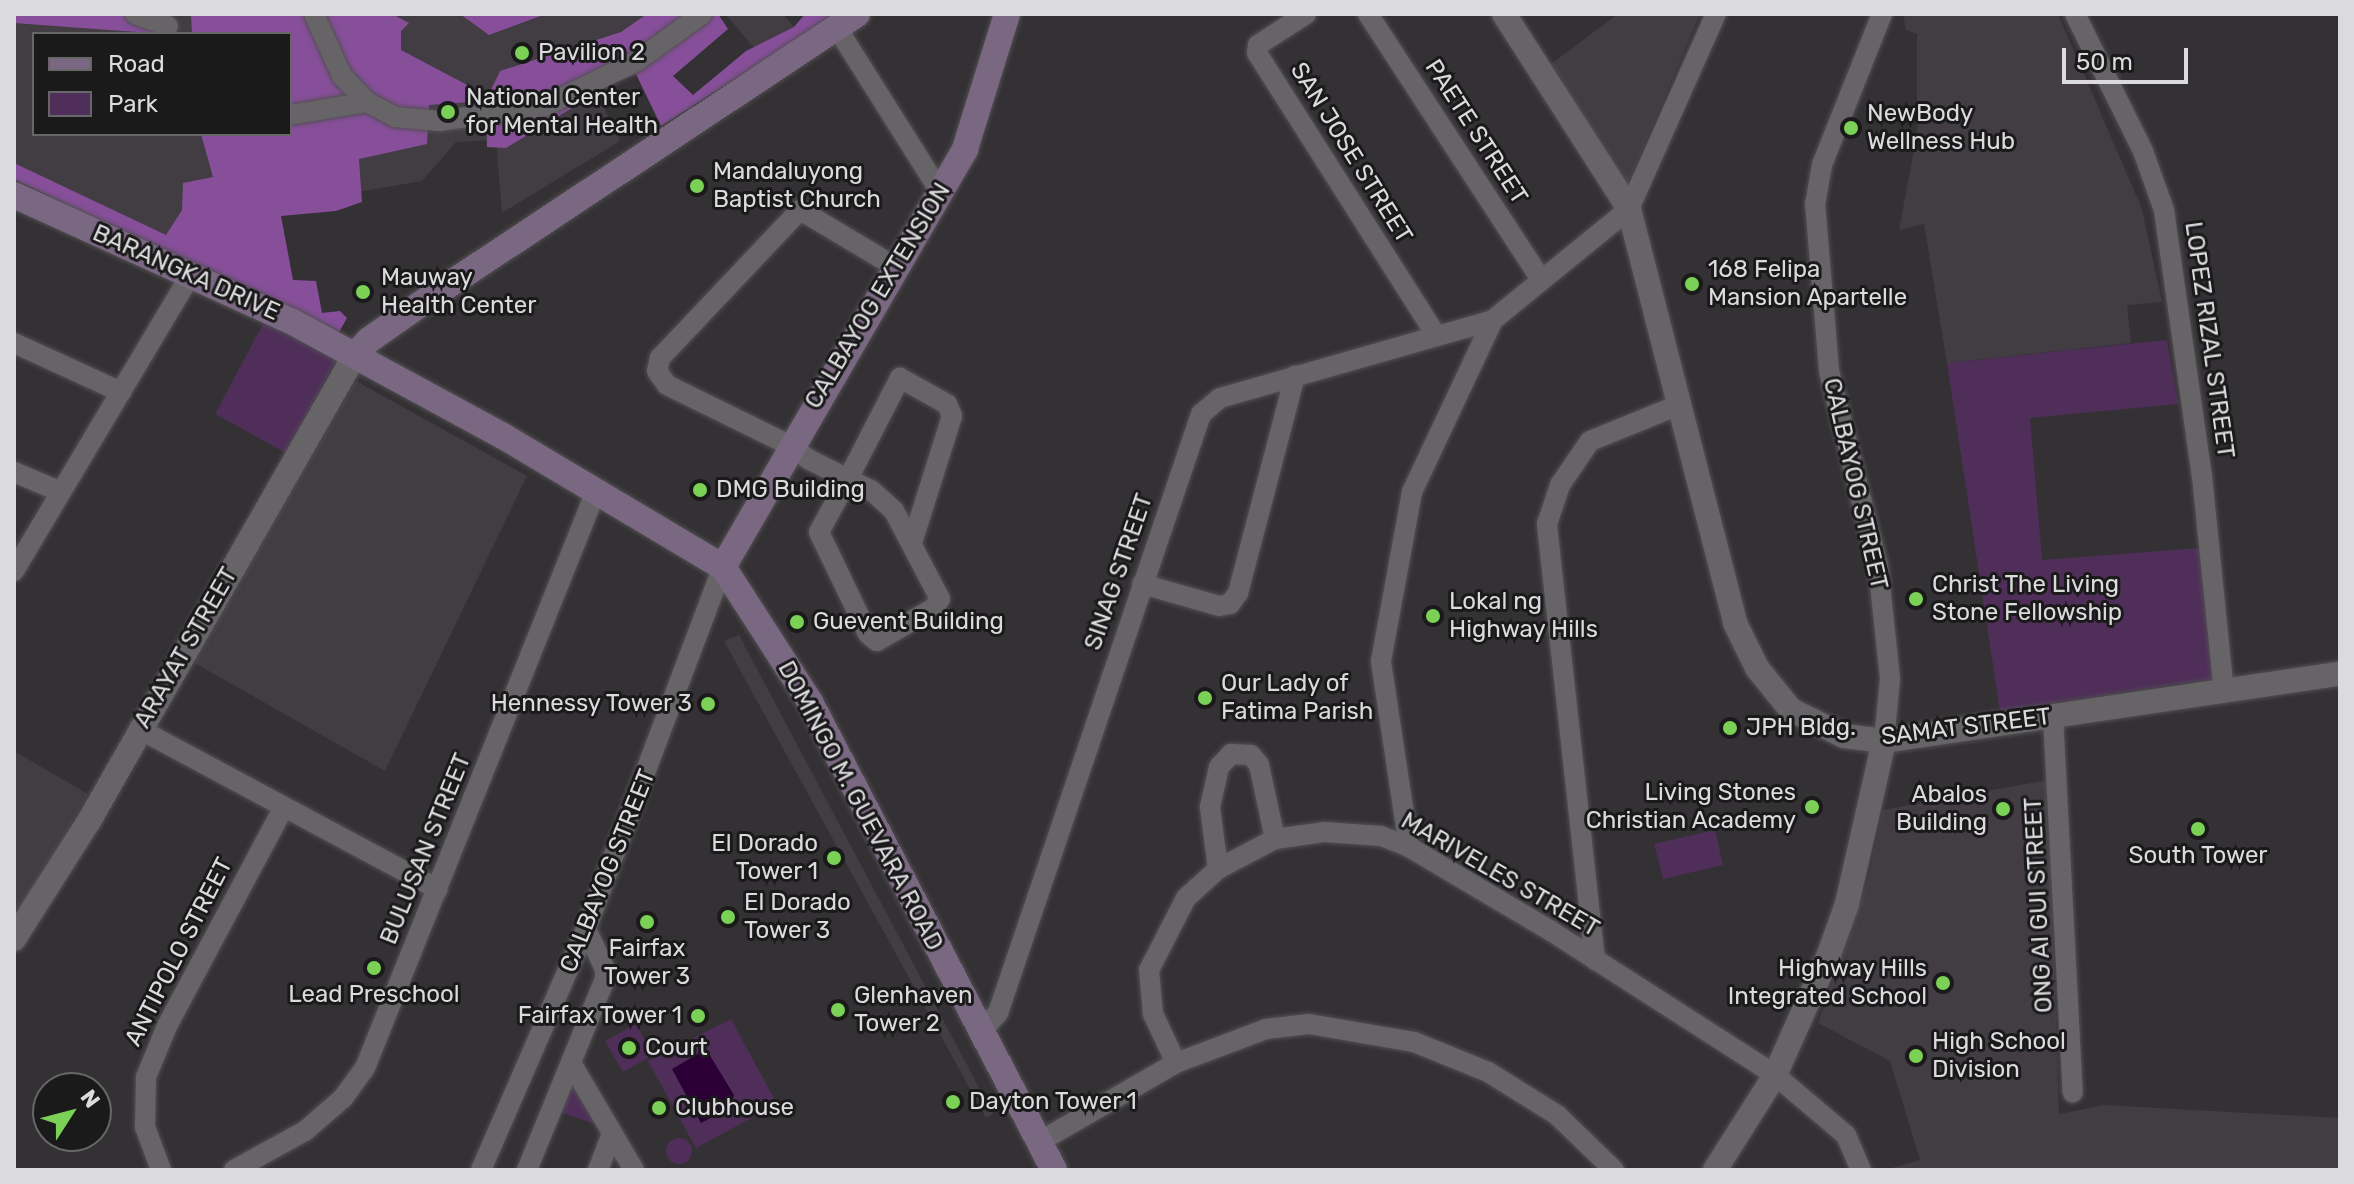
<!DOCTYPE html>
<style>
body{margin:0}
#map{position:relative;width:2354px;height:1184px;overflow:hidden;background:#343134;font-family:Rubik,sans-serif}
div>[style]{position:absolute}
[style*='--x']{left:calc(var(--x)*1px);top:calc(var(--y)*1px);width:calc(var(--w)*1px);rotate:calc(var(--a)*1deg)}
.built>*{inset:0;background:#413d43}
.green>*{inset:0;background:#4f2f59}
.round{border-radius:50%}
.forest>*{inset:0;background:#874f9a}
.water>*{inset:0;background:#2c0037}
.roads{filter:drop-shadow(0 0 2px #514f52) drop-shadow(0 0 2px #514f52)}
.minor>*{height:20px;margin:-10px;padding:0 10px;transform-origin:10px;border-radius:10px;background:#676468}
.tertiary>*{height:24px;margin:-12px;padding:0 12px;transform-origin:12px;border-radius:12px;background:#676468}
.secondary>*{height:26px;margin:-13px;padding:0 13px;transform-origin:13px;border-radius:13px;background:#7a6781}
.dots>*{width:22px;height:22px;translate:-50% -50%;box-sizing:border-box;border:4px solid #1b1a1b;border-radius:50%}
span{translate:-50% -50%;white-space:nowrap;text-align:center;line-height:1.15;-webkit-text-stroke:6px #1b1a1b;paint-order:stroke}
.poi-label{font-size:24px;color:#dbdadc}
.left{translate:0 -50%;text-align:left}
.right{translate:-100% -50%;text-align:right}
.street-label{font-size:24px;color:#dbdadc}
.frame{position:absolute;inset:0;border:16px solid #dbdadc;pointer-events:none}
.legend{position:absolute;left:32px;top:32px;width:260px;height:104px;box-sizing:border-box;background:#1b1a1b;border:2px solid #686768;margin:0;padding:10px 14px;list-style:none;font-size:24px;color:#dbdadc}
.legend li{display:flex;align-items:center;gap:16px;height:40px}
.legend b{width:40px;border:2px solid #686768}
.north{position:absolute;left:32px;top:1072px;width:80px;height:80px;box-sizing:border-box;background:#1b1a1b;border:2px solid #686768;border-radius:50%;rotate:54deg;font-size:22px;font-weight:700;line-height:32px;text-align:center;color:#dbdadc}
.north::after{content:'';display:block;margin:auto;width:28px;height:36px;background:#7ad156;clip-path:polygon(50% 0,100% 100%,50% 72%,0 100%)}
.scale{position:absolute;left:2062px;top:48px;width:126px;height:36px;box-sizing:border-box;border:4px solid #dbdadc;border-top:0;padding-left:10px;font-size:24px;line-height:28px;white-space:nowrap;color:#dbdadc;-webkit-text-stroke:6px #1b1a1b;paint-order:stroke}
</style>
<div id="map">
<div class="built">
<div style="clip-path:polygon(evenodd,14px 14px,719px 14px,595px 89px,620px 141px,502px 213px,496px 140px,456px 142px,422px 181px,218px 216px,152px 241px,14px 184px,14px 14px,34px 34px,290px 34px,290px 134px,34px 134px,34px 34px)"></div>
<div style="clip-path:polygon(725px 14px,783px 14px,794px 27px,756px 50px)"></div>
<div style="clip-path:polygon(1618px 14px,1700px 14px,1627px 185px,1551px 64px)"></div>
<div style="clip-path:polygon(1903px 14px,2058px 14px,2142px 209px,2162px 302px,2127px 305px,2131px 343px,1947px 363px,1924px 224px,1899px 230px,1917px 134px,1917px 34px,1906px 30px)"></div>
<div style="clip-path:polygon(356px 381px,527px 476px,385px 771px,191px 661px)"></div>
<div style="clip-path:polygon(739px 635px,993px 1114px,986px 1118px,724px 641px)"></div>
<div style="clip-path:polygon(14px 751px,88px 794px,14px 922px)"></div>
<div style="clip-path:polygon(2048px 780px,2059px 1114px,2104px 1105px,2340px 1118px,2340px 1170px,1885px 1170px,1920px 1160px,1890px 1061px,1818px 1023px,1868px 881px,1883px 810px)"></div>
</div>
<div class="green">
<div style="clip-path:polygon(265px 320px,337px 359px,286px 453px,215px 414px)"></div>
<div style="clip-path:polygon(2167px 340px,2178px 404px,2030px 418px,2042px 560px,2200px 548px,2213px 679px,2000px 711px,1947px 363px)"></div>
<div style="clip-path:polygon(1715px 830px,1723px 865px,1663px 879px,1654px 844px)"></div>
<div style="clip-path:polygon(731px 1019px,777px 1104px,696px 1148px,648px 1061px)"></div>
<div style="clip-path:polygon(636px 1024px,653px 1055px,623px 1072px,605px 1041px)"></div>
<div style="clip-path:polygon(572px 1078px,601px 1126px,560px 1112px)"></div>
<div class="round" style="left:666px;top:1138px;width:26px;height:26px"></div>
</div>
<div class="forest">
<div style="clip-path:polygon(14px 14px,159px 14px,164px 34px,14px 23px)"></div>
<div style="clip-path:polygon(191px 14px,392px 14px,409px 23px,401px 31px,401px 50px,488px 96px,500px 71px,621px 32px,647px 14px,718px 14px,728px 29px,673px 76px,693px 95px,746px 51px,794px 27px,805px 14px,837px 14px,661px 126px,636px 74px,571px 100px,572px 108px,506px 148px,487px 147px,486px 101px,429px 105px,427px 144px,359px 159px,362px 202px,336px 211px,281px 216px,293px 280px,316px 281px,322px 313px,340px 311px,347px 318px,338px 334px,14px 179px,14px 163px,166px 235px,182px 210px,183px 183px,213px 177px,201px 134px,290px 134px,290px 34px,192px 34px)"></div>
<div style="clip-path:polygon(460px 14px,546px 14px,489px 35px)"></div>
</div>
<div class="water">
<div style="clip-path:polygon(706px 1049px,734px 1095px,730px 1108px,701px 1123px,672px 1069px)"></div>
</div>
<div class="roads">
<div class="minor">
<div style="--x:135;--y:14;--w:35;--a:20"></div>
<div style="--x:314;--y:14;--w:68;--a:65.7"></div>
<div style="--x:342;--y:76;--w:36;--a:46"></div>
<div style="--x:367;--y:102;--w:32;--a:28"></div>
<div style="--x:395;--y:117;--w:44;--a:5.2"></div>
<div style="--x:439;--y:121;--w:107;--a:-8.1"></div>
<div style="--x:545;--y:106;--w:102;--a:-26.1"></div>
<div style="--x:637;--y:61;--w:80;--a:-35.9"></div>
<div style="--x:1306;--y:14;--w:57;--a:147.1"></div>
<div style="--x:1258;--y:45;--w:8;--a:97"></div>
<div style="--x:1257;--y:53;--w:334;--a:57.6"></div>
<div style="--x:1368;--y:14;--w:316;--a:56.9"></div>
<div style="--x:1882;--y:14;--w:162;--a:111.7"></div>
<div style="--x:1822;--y:165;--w:39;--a:100"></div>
<div style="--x:1815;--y:203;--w:169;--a:85.2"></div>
<div style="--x:1829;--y:371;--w:201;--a:75.9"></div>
<div style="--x:1878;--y:566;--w:114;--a:83.9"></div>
<div style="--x:1890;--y:679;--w:62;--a:95.5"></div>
<div style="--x:2075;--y:14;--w:153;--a:63.6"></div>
<div style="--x:2143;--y:151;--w:63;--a:70.4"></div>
<div style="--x:2164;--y:210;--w:269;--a:81.9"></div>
<div style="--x:2202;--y:476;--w:217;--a:84.2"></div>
<div style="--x:837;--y:28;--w:195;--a:57.8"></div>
<div style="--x:290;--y:115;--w:78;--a:-9.6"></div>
<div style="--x:894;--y:266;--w:109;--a:-149.2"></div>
<div style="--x:800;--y:210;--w:204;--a:133.4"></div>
<div style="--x:660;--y:358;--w:13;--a:103"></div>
<div style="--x:657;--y:371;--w:17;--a:54"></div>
<div style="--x:667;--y:385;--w:136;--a:26.2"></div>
<div style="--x:789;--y:445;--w:26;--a:36"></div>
<div style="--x:810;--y:460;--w:42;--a:26.6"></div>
<div style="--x:848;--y:479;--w:25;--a:26"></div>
<div style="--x:871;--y:490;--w:31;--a:42"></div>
<div style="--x:894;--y:511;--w:99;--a:62.4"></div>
<div style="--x:940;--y:599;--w:11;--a:124"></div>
<div style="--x:934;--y:608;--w:66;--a:149.9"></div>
<div style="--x:877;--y:641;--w:11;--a:-142"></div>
<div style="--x:868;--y:634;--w:113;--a:-115.7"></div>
<div style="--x:819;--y:532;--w:60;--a:-61.3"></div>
<div style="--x:848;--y:479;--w:114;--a:-62.8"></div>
<div style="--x:900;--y:378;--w:54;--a:29"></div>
<div style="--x:947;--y:404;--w:13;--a:67"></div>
<div style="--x:952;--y:416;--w:133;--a:107.5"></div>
<div style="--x:14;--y:343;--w:118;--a:24.6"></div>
<div style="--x:14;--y:472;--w:51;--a:23.1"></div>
<div style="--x:14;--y:571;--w:344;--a:-59.2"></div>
<div style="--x:1142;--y:584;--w:80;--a:15.9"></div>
<div style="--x:1219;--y:606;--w:11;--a:-10"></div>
<div style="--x:1230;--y:604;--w:14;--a:-54"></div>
<div style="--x:1238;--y:593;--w:225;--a:-75.3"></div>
<div style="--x:2053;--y:716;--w:377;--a:87"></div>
<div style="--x:139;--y:729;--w:339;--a:28.2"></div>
<div style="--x:1409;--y:847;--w:188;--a:-98.6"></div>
<div style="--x:1381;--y:661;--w:172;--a:-79.6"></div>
<div style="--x:1412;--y:492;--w:190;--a:-64.8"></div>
<div style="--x:1493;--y:320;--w:176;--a:-39.2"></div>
<div style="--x:1629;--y:209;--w:214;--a:-66"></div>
<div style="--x:1218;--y:869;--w:63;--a:-97.4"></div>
<div style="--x:1210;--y:807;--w:41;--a:-77.3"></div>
<div style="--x:1219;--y:767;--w:18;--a:-47"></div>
<div style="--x:1231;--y:754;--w:20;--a:3"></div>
<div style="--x:1251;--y:755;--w:13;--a:51"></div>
<div style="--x:1259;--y:765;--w:76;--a:77.8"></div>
<div style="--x:1595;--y:960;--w:439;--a:-96.3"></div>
<div style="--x:1547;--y:524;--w:41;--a:-71.6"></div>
<div style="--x:1560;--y:485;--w:53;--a:-55.7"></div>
<div style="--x:1590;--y:441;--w:98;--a:-22.1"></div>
<div style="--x:980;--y:1033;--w:27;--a:-48"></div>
<div style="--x:998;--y:1013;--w:632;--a:-71.28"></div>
<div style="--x:1201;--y:414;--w:25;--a:-40"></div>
<div style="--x:1220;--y:398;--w:284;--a:-15.9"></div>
<div style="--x:571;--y:1063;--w:124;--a:59.5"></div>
<div style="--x:1176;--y:1063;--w:54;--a:-115.1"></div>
<div style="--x:1153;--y:1014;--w:44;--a:-95.2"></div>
<div style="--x:1149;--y:970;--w:81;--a:-62.8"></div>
<div style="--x:1186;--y:898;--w:43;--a:-42.2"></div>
<div style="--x:1218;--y:869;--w:64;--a:-27.8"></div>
<div style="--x:1275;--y:839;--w:49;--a:-8.1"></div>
<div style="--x:1324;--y:832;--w:57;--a:4"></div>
<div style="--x:1381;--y:836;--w:30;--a:21"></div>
<div style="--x:1409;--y:847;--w:165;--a:30.6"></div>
<div style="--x:1551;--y:931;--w:266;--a:32.7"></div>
<div style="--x:1775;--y:1075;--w:93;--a:40.2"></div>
<div style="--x:1846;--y:1135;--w:38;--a:67"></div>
<div style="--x:1039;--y:1142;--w:158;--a:-30"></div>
<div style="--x:1176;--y:1063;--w:96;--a:-20.7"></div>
<div style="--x:1266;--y:1029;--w:43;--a:-6.6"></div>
<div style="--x:1309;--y:1024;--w:107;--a:9.7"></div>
<div style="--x:1414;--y:1042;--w:80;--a:22.1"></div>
<div style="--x:1488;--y:1072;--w:81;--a:31.9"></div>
<div style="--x:1557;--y:1115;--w:79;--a:44"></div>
<div style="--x:161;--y:1170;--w:46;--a:-110.4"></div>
<div style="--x:145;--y:1127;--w:50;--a:-88.9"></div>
<div style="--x:146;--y:1077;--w:55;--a:-67.6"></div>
<div style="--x:167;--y:1026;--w:246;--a:-61.9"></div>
<div style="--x:234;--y:1170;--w:81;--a:-28.8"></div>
<div style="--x:305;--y:1131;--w:50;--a:-41"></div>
<div style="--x:343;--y:1098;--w:37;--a:-54"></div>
<div style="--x:365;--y:1068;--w:622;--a:-68.18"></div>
<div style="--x:481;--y:1170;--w:263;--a:-66.5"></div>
<div style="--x:586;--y:929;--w:387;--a:-69.3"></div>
<div style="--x:527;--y:1170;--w:206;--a:-67.8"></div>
<div style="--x:605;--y:979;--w:10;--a:-90"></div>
<div style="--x:605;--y:969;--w:44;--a:-115.4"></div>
<div style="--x:598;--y:1170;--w:39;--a:-69"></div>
</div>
<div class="tertiary">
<div style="--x:1504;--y:14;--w:232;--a:57.3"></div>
<div style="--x:1629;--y:209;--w:427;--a:75.6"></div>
<div style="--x:1735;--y:623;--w:50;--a:63.9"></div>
<div style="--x:1757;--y:668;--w:54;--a:51"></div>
<div style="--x:1791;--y:710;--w:59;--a:26.1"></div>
<div style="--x:1844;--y:736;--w:40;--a:7.1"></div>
<div style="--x:1884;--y:741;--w:461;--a:-8.4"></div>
<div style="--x:14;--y:939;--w:140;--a:-57.6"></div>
<div style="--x:89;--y:821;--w:537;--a:-60.28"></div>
<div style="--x:1715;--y:1170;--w:112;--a:-57.7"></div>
<div style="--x:1775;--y:1075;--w:133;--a:-65.9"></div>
<div style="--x:1829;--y:954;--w:53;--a:-70.2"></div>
<div style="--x:1847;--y:904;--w:167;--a:-77.2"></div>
</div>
<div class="secondary">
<div style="--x:14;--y:195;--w:304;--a:24.5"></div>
<div style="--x:291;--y:321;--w:241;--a:28.5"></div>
<div style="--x:503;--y:436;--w:256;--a:30.8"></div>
<div style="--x:723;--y:567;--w:161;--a:57.2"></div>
<div style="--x:810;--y:702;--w:528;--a:62.46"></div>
<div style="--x:355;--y:355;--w:21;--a:-47"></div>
<div style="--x:369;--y:340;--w:77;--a:-34.9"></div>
<div style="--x:432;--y:296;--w:510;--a:-33.57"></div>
<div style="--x:723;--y:567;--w:483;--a:-59.9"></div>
<div style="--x:965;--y:149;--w:141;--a:-72.7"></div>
</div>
</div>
<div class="dots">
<div style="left:522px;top:53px;background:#7ad156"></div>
<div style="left:448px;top:112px;background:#7ad156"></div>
<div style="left:1851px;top:128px;background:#7ad156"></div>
<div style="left:697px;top:186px;background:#7ad156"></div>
<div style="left:1692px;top:284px;background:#7ad156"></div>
<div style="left:363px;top:292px;background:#7ad156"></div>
<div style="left:700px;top:490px;background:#7ad156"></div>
<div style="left:1916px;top:599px;background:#7ad156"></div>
<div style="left:1433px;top:616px;background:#7ad156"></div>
<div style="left:797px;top:622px;background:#7ad156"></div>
<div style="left:1205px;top:698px;background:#7ad156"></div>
<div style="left:708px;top:704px;background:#7ad156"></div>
<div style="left:1730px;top:728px;background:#7ad156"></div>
<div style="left:1812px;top:807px;background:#7ad156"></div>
<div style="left:2003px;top:809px;background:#7ad156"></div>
<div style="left:2198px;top:829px;background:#7ad156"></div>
<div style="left:834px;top:858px;background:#7ad156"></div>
<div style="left:728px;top:917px;background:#7ad156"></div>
<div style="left:647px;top:922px;background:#7ad156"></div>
<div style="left:374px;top:968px;background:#7ad156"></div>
<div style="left:1943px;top:983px;background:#7ad156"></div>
<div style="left:838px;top:1010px;background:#7ad156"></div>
<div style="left:698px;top:1016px;background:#7ad156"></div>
<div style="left:629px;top:1048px;background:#7ad156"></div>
<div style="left:1916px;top:1056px;background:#7ad156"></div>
<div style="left:953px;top:1102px;background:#7ad156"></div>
<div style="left:659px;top:1108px;background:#7ad156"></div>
</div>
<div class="poi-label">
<span class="left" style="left:538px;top:53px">Pavilion 2</span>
<span class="left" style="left:466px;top:112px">National Center<br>for Mental Health</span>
<span class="left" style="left:1867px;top:128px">NewBody<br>Wellness Hub</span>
<span class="left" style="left:713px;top:186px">Mandaluyong<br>Baptist Church</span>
<span class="left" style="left:1708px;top:284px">168 Felipa<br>Mansion Apartelle</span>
<span class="left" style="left:381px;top:292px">Mauway<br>Health Center</span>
<span class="left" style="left:716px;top:490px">DMG Building</span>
<span class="left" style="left:1932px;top:599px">Christ The Living<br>Stone Fellowship</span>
<span class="left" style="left:1449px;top:616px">Lokal ng<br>Highway Hills</span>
<span class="left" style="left:813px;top:622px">Guevent Building</span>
<span class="left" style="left:1221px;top:698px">Our Lady of<br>Fatima Parish</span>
<span class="right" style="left:692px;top:704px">Hennessy Tower 3</span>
<span class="left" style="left:1746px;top:728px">JPH Bldg.</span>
<span class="right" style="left:1796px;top:807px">Living Stones<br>Christian Academy</span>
<span class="right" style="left:1987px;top:809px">Abalos<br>Building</span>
<span class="right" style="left:818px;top:858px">El Dorado<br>Tower 1</span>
<span style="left:2198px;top:856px">South Tower</span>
<span class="left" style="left:744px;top:917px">El Dorado<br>Tower 3</span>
<span style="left:647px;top:963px">Fairfax<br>Tower 3</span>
<span class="right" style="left:1927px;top:983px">Highway Hills<br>Integrated School</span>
<span style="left:374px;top:995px">Lead Preschool</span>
<span class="left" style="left:854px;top:1010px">Glenhaven<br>Tower 2</span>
<span class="right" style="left:682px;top:1016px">Fairfax Tower 1</span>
<span class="left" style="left:1932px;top:1056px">High School<br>Division</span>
<span class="left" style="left:645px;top:1048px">Court</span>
<span class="left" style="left:969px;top:1102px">Dayton Tower 1</span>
<span class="left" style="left:675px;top:1108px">Clubhouse</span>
</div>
<div class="street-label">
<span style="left:1476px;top:132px;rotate:57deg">PAETE STREET</span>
<span style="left:1351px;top:153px;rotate:58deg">SAN JOSE STREET</span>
<span style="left:186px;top:273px;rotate:24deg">BARANGKA DRIVE</span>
<span style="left:878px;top:296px;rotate:-59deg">CALBAYOG EXTENSION</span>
<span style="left:2209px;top:340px;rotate:82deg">LOPEZ RIZAL STREET</span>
<span style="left:1855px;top:484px;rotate:77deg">CALBAYOG STREET</span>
<span style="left:1119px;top:572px;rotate:-71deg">SINAG STREET</span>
<span style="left:186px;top:648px;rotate:-60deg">ARAYAT STREET</span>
<span style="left:1966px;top:727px;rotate:-7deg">SAMAT STREET</span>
<span style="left:860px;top:806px;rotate:62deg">DOMINGO M. GUEVARA ROAD</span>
<span style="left:426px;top:849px;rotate:-68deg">BULUSAN STREET</span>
<span style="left:608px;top:871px;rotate:-68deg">CALBAYOG STREET</span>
<span style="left:1500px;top:875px;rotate:30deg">MARIVELES STREET</span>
<span style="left:2039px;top:905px;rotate:-93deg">ONG AI GUI STREET</span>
<span style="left:179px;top:952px;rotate:-63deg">ANTIPOLO STREET</span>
</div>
<div class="frame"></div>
<ul class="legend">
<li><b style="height:10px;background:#7a6781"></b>Road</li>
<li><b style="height:22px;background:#4f2f59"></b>Park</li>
</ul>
<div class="north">N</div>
<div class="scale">50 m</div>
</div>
